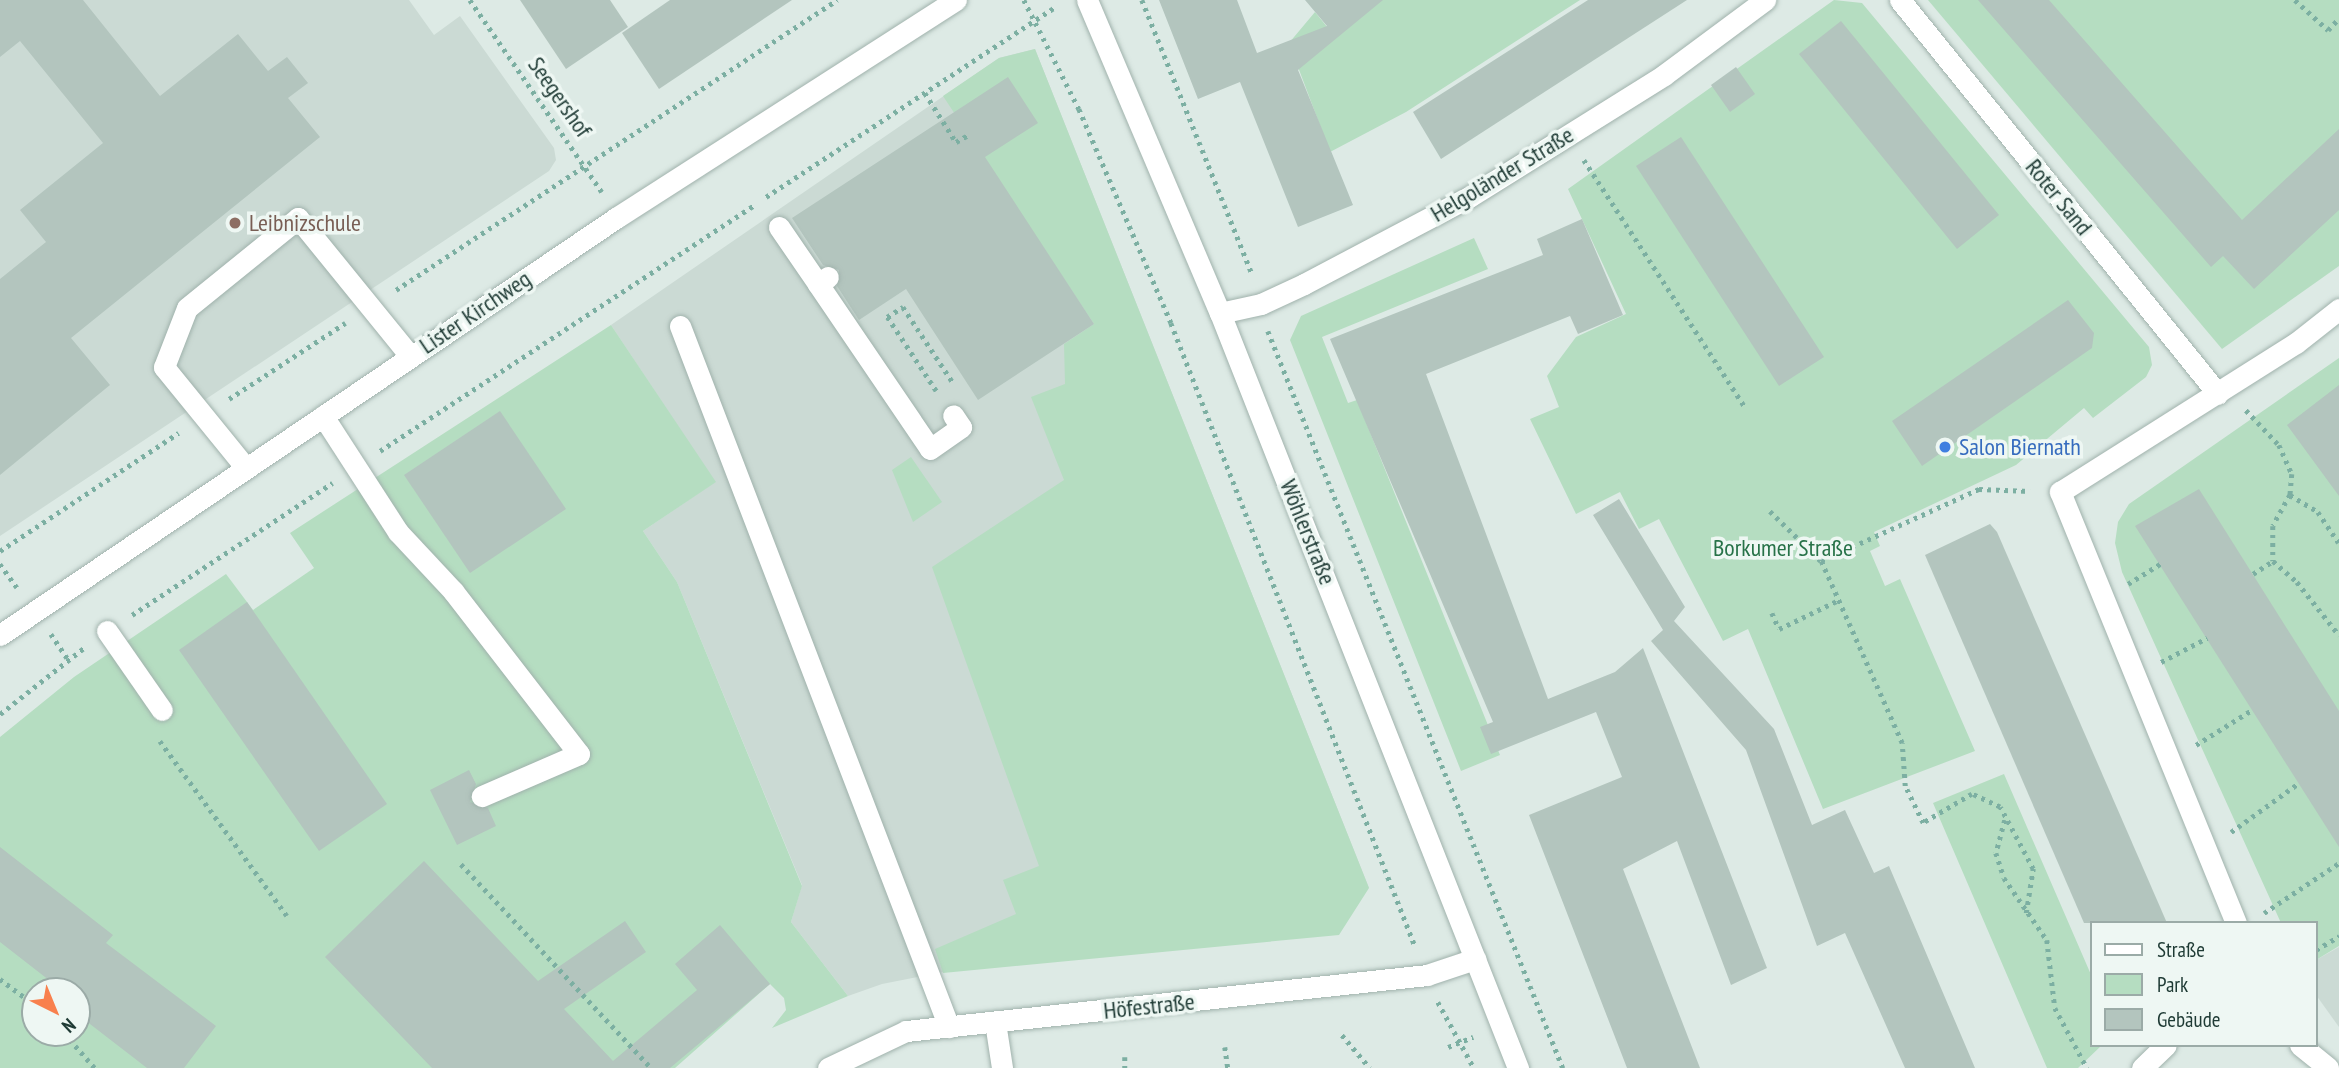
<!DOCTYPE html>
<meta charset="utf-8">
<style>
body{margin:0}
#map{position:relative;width:2339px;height:1068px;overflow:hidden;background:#ddeae5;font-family:"PT Sans Narrow",sans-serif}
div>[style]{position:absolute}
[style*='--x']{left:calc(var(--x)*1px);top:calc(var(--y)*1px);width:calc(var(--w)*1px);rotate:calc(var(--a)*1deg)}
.built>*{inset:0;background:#cbdad4}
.green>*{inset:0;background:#b5ddc1}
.building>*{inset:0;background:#b3c5be}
.path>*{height:4.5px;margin-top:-2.25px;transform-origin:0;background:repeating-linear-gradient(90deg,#7cafa2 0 3.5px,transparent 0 8.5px)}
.roads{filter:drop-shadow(0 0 2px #a0b2ac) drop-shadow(0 0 2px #a0b2ac)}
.minor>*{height:21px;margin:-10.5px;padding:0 10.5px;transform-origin:10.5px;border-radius:10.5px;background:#fff}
.dots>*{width:19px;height:19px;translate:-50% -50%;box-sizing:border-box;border:4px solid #eef7f3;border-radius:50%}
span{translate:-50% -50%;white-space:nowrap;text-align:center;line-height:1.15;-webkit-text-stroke:7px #eef7f3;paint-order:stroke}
.street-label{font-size:24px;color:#1e3a34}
.education-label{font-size:24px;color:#785e54}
.left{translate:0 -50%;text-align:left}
.shop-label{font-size:24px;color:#366cbe}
.park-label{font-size:24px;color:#277248}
.legend{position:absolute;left:2090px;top:921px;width:228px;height:126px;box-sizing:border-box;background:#eef7f3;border:2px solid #9baba7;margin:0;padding:9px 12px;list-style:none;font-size:21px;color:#1e3a34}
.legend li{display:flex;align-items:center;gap:14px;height:35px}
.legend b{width:35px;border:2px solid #9baba7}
.north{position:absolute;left:21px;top:977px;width:70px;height:70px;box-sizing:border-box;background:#eef7f3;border:2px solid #9baba7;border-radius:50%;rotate:137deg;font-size:19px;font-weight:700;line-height:28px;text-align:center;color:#1e3a34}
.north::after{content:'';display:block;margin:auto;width:24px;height:32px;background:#f8804d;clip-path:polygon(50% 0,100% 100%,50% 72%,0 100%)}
</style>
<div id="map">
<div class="built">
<div style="clip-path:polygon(0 0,409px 0,434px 35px,460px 16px,554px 148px,556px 160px,549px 171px,0 536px)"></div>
<div style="clip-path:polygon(1035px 49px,1369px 888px,882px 984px,848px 996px,791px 922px,802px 885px,677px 582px,643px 531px,715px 482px,611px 325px,999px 58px)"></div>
<div style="clip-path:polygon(2339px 947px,2339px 1027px,2316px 995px,2316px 960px)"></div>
</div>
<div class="green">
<div style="clip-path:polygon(1361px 0,1580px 0,1406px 112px,1330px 152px,1289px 43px,1315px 12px,1336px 38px)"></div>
<div style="clip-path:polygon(1834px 0,1862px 3px,2149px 347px,2152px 365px,2146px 377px,2093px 418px,2084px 408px,2016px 465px,1874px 532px,1880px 546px,1870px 551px,1885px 586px,1900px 579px,1975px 751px,1823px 809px,1748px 629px,1723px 641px,1659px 519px,1639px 529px,1620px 492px,1576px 514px,1530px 419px,1559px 407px,1547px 376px,1576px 337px,1626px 314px,1568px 189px)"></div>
<div style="clip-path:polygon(1928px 0,2339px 0,2339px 266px,2222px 349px)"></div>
<div style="clip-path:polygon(1035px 49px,1369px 888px,1339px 935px,943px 973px,935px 949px,1016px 914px,1003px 880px,1039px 866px,932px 567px,1064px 480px,1031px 397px,1065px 384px,1064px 344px,1094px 324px,943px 96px,999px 58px)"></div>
<div style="clip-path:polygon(1474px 238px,1488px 269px,1322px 337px,1348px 403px,1357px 400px,1500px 755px,1461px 771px,1290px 340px,1301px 316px)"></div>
<div style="clip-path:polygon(evenodd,611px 325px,716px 482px,643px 531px,677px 582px,802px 886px,791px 922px,848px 996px,772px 1028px,786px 1010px,784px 998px,770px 984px,675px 1068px,0 1068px,0 737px,74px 677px,226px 574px,253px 610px,314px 568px,290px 533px,611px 325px,35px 991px,77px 991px,77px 1033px,35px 1033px,35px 991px)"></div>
<div style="clip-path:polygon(2339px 358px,2339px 946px,2316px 960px,2316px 923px,2281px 923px,2122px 572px,2115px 543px,2118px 522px,2129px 504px)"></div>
<div style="clip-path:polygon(911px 457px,942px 502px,913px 522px,892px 470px)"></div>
<div style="clip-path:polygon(2004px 774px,2092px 977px,2092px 1045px,2102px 1045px,2078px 1068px,2047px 1068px,1933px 803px)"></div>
</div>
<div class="building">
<div style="clip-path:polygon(0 0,83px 0,160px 96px,238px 34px,268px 71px,287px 57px,308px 83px,288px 98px,320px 137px,71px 338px,110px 385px,0 475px,0 279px,46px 242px,20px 210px,103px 143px,20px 41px,0 57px)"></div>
<div style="clip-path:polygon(520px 0,610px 0,628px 27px,566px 69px)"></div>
<div style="clip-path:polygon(670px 0,792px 0,659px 89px,622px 33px)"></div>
<div style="clip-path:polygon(1159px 0,1237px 0,1257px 53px,1327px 26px,1305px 0,1383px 0,1298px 70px,1353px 205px,1298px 227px,1240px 82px,1198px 99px)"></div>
<div style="clip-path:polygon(1588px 0,1687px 0,1441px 159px,1413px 112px)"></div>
<div style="clip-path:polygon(1978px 0,2049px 0,2242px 220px,2339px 129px,2339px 210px,2254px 289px,2223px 256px,2211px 267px)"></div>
<div style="clip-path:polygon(1841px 21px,1999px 215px,1957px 249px,1799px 54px)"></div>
<div style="clip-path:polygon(1736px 67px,1755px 94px,1730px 112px,1711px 85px)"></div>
<div style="clip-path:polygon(1008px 77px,1038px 123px,985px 157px,1094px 324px,978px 400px,906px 289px,859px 320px,837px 286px,839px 270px,823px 265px,792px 218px)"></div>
<div style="clip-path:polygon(1681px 137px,1824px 357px,1779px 386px,1636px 166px)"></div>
<div style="clip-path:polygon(1582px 219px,1623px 315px,1578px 334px,1570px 316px,1426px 374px,1548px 699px,1615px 672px,1643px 648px,1767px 968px,1731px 985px,1677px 841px,1623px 869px,1700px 1068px,1627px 1068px,1529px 815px,1622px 777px,1596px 712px,1491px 754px,1480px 727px,1493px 722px,1330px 339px,1543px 255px,1537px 239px)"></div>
<div style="clip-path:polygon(2068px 300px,2094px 333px,2092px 348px,1922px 466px,1892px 421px)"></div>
<div style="clip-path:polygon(2339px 385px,2339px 496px,2287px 425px)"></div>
<div style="clip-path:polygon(500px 411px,566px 509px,470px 573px,404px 475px)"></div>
<div style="clip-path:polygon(2199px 489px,2339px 711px,2339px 847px,2135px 526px)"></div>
<div style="clip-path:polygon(1619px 499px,1685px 607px,1674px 621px,1774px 729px,1812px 825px,1845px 810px,1874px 873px,1889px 866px,1975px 1068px,1905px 1068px,1845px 933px,1817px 946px,1746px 750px,1651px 641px,1663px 630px,1593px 515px)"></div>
<div style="clip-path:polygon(1990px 524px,1997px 532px,2167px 923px,2084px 923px,1925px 555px)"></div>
<div style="clip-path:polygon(247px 602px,387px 804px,319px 851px,179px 650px)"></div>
<div style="clip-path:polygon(469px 770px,476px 784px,470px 802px,488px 808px,496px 826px,457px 845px,430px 790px)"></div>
<div style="clip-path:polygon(0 847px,113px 935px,106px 943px,216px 1026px,184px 1068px,147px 1068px,77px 1014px,77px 991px,63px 991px,0 942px)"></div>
<div style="clip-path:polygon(424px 861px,538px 981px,625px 921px,646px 952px,564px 1009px,613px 1061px,697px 990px,675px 964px,720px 925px,770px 984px,670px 1068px,432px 1068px,325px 957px)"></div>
</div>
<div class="path">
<div style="--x:470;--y:0;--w:233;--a:55.5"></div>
<div style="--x:1024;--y:0;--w:122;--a:63.2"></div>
<div style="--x:1079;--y:109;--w:233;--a:66.7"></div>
<div style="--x:1171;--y:323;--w:669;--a:68.61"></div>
<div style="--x:1142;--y:0;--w:297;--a:68.1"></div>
<div style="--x:2295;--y:0;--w:45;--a:42.3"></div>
<div style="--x:2328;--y:30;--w:16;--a:-47"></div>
<div style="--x:925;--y:93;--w:58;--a:57.7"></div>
<div style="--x:956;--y:142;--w:14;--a:-30"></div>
<div style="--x:1584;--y:160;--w:293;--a:56.9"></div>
<div style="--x:766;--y:197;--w:348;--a:-33.3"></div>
<div style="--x:396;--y:290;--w:528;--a:-33.33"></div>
<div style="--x:1268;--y:331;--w:794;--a:68.19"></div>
<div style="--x:936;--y:391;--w:89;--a:-123.5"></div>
<div style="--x:887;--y:317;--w:19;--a:-32"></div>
<div style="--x:903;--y:307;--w:92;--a:56.5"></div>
<div style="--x:229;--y:399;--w:139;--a:-33.2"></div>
<div style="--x:2246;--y:410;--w:48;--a:46.7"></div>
<div style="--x:2279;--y:445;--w:32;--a:66"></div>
<div style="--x:2292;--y:474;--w:21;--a:95"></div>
<div style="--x:2290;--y:495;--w:33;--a:31"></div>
<div style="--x:2318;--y:512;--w:37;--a:56"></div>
<div style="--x:380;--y:451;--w:450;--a:-33.3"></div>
<div style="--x:2290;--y:495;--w:35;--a:119"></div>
<div style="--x:2273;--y:526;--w:35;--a:90"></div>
<div style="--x:2273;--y:561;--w:32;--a:41"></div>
<div style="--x:2297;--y:582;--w:68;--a:51.6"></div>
<div style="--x:1770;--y:511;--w:71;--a:44.4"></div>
<div style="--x:0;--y:551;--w:214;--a:-33.5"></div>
<div style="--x:0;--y:564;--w:29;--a:54"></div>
<div style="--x:2253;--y:574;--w:24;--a:-33"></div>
<div style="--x:2128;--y:584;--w:38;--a:-32"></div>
<div style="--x:1772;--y:613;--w:17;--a:66"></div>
<div style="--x:1779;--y:629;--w:67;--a:-25.8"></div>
<div style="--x:132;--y:615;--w:240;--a:-33.4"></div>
<div style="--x:51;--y:634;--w:30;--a:56"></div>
<div style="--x:2161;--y:662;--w:52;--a:-27.6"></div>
<div style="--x:0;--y:714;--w:107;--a:-38.2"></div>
<div style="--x:160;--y:741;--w:216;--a:54"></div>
<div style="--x:2196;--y:745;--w:66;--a:-32"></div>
<div style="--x:2005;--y:820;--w:34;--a:105"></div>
<div style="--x:1996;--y:853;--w:26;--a:72"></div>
<div style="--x:2004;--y:878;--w:75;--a:55.3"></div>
<div style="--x:2047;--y:940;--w:68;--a:83.3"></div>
<div style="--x:2055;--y:1008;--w:68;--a:61.9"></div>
<div style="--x:2231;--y:832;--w:84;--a:-35.8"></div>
<div style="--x:461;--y:864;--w:279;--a:47"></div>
<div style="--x:2026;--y:913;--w:45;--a:-81"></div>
<div style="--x:2033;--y:869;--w:70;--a:-118"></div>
<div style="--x:2000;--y:807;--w:31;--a:-155"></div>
<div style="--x:1972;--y:794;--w:57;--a:149.4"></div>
<div style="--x:1923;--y:823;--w:41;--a:-115.9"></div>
<div style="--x:1905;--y:786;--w:43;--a:-94"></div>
<div style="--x:1902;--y:743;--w:199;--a:-114"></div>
<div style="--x:1821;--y:561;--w:174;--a:-24.5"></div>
<div style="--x:1979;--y:489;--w:51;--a:2.2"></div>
<div style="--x:2264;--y:913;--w:90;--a:-33.7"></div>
<div style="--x:2316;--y:950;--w:27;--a:-31"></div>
<div style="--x:0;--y:979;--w:44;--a:36.6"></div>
<div style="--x:1438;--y:1002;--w:75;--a:61.4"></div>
<div style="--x:64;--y:1033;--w:47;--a:48.5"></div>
<div style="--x:1342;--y:1035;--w:43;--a:49.7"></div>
<div style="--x:1225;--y:1047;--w:21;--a:82"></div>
<div style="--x:1448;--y:1047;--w:27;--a:-22"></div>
<div style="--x:1125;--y:1057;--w:11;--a:90"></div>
</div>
<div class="roads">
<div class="minor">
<div style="--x:1087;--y:0;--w:340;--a:67"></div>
<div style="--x:1220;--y:313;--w:812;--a:68.46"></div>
<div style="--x:1900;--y:0;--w:506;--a:51.09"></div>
<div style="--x:779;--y:227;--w:69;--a:55.6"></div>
<div style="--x:818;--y:284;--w:12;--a:-35"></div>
<div style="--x:818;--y:284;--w:199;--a:55.8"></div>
<div style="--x:930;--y:449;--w:38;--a:-35"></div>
<div style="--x:961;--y:427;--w:14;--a:-124"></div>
<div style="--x:1220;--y:313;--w:42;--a:-12.4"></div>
<div style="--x:1261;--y:304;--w:47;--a:-24.9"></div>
<div style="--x:1304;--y:284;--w:187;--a:-27.8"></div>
<div style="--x:1469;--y:197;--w:230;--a:-32"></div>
<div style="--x:1664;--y:75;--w:126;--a:-36.6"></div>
<div style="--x:680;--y:326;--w:751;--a:69.01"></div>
<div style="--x:323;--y:416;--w:138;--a:57.1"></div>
<div style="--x:398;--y:532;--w:81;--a:47"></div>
<div style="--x:453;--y:591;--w:206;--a:52.3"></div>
<div style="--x:579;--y:754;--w:106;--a:156.6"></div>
<div style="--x:246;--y:468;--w:130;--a:-129.1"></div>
<div style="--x:164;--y:367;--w:63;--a:-68.7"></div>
<div style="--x:187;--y:308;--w:143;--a:-39"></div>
<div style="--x:298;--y:218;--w:178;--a:50.9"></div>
<div style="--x:107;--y:631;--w:96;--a:55.2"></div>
<div style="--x:0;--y:635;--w:744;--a:-34.1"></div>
<div style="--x:616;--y:218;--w:404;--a:-32.7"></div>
<div style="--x:2236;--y:923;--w:466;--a:-112.2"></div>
<div style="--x:2060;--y:492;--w:279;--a:-32.3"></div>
<div style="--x:2296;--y:343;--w:55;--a:-38.3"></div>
<div style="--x:995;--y:1022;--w:47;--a:81.3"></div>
<div style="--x:2300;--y:1045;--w:36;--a:39"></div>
<div style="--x:828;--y:1068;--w:86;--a:-25.4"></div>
<div style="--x:906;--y:1031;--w:524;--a:-6.13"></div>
<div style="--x:1427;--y:975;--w:51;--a:-18.4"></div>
<div style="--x:2142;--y:1068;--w:33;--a:-44"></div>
</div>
</div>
<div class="dots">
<div style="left:235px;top:223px;background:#8d6e63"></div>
<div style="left:1945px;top:447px;background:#3f7fe0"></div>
</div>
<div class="street-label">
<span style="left:560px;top:97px;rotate:55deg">Seegershof</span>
<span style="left:1502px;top:174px;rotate:-31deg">Helgoländer Straße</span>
<span style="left:2059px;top:197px;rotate:51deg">Roter Sand</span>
<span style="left:475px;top:312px;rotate:-34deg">Lister Kirchweg</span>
<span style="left:1308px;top:532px;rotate:68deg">Wöhlerstraße</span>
<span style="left:1149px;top:1006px;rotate:-6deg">Höfestraße</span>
</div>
<div class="education-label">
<span class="left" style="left:249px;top:223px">Leibnizschule</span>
</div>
<div class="shop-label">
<span class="left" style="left:1959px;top:447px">Salon Biernath</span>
</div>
<div class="park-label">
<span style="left:1783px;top:548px">Borkumer Straße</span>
</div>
<ul class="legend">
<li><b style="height:9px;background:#fff"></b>Straße</li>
<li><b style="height:19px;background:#b5ddc1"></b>Park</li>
<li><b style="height:19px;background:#b3c5be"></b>Gebäude</li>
</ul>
<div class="north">N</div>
</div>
